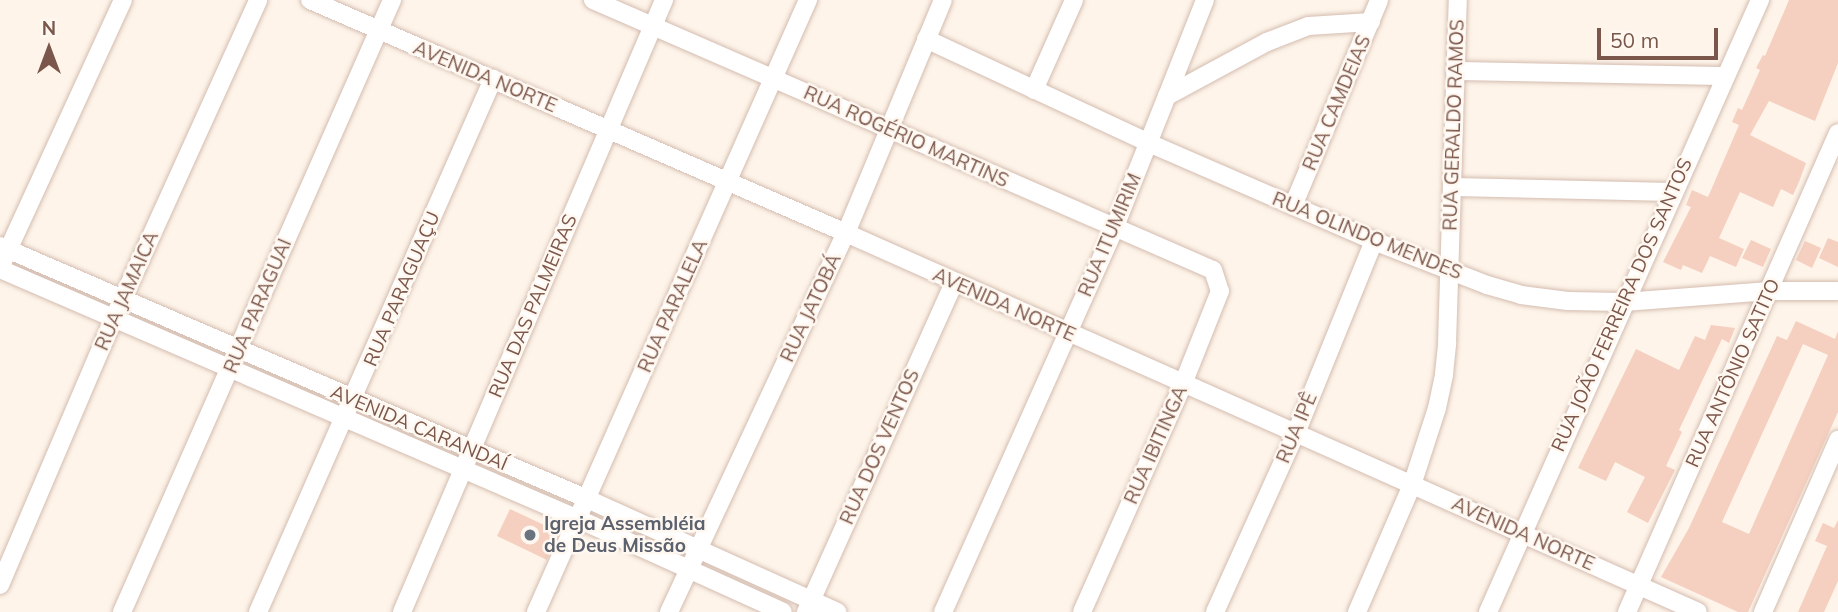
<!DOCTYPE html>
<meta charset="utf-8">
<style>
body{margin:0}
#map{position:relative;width:1838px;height:612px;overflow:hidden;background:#fef4e9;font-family:Mulish,sans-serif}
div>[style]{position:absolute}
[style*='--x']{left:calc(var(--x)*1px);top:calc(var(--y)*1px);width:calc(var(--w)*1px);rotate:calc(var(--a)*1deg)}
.building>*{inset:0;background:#f5cfbf}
.roads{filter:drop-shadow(0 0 2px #d4bcb0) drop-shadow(0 0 2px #d4bcb0)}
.street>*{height:18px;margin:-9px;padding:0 9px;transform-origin:9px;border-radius:9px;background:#fff}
.dots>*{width:19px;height:19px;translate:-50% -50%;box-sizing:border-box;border:4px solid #fff8f1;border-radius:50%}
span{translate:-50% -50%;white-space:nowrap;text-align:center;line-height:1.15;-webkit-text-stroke:5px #fff8f1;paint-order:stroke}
.street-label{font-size:19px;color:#7b564a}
.worship-label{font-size:19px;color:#5b616d;font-weight:700}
.left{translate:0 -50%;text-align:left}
.north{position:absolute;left:14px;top:14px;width:70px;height:70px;-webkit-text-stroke:5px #fff8f1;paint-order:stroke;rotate:0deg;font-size:19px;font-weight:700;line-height:28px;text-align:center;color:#7b564a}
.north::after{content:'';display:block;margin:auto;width:24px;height:32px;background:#7b564a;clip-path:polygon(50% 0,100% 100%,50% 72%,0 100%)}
.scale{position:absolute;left:1597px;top:28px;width:121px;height:32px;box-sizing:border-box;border:4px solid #7b564a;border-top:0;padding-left:9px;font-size:21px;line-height:24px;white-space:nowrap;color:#7b564a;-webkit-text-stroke:5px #fff8f1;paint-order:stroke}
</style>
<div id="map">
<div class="building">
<div style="clip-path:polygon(1789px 0,1838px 0,1838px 63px,1815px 121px,1769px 101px,1750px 135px,1806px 163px,1799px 182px,1793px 195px,1781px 189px,1773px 207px,1740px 192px,1719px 238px,1744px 249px,1736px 267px,1710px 256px,1702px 273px,1683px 265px,1681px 270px,1663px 262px,1691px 207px,1686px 205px,1692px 190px,1708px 197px,1739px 125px,1732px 122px,1738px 108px,1742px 110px,1760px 70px,1756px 68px,1763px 55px,1765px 56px)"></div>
<div style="clip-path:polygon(1828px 238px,1838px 242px,1838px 267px,1819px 258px)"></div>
<div style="clip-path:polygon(1751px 240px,1771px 249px,1763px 267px,1742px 258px)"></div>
<div style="clip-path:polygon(1805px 241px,1821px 248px,1812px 268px,1796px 260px)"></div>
<div style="clip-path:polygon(evenodd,1796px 321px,1835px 339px,1838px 331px,1838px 412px,1748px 612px,1738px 612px,1661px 577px,1689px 528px,1777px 336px,1787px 340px,1796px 321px,1803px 344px,1828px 355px,1749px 534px,1722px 522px,1803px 344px)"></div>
<div style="clip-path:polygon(1711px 325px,1735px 328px,1729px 343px,1722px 339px,1679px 430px,1682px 432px,1666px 466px,1675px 470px,1648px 523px,1627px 512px,1645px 477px,1615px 462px,1606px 481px,1578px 468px,1636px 349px,1679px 370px,1695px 336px,1705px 340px)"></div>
<div style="clip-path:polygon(510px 509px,559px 532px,547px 560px,497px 536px)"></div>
<div style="clip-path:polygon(1838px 520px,1838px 581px,1824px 612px,1798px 612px,1827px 546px,1815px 541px,1823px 523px,1834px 528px)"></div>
</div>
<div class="roads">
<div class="street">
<div style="--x:310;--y:0;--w:584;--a:23.49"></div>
<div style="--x:846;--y:233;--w:932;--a:23.98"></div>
<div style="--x:593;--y:0;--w:676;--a:23.53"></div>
<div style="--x:1213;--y:270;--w:22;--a:72"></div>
<div style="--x:1220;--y:291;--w:100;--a:111.7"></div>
<div style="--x:1183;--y:384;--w:249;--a:113.9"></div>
<div style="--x:926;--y:39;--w:246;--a:25"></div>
<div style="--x:1149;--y:143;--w:245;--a:23.5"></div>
<div style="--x:1374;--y:241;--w:121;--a:21.3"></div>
<div style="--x:1487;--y:285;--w:35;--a:16"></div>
<div style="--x:1521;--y:295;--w:47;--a:7.3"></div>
<div style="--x:1568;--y:301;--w:56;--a:1"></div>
<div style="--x:1624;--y:302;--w:146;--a:-4.3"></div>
<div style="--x:1770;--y:291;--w:68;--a:0"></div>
<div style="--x:1455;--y:71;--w:270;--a:1.1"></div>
<div style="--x:1034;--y:90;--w:98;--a:-66"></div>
<div style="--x:1167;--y:96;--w:103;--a:-68.4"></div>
<div style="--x:1453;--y:187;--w:220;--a:1.3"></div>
<div style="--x:1293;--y:206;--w:223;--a:-67.3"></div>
<div style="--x:0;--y:246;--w:637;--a:23.3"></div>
<div style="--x:585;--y:498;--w:277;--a:24.3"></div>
<div style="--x:3;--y:261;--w:287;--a:-65.3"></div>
<div style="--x:0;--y:269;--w:628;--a:23.38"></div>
<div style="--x:576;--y:518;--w:227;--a:24.4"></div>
<div style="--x:0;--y:585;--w:290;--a:-66.9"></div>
<div style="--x:114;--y:318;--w:349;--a:-65.6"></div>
<div style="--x:122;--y:612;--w:669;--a:-66.19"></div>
<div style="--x:258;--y:612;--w:583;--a:-66.21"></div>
<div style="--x:402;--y:612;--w:666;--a:-66.82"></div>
<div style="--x:536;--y:612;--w:670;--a:-66.04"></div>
<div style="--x:669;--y:612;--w:418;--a:-65"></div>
<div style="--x:846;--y:233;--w:252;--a:-67.4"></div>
<div style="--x:806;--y:612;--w:361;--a:-65.8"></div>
<div style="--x:943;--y:612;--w:419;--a:-65.9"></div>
<div style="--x:1114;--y:229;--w:143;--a:-68.3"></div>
<div style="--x:1167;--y:96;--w:114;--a:-28.4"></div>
<div style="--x:1267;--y:42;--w:44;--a:-21.3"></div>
<div style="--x:1308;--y:26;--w:63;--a:-3.6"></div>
<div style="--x:1215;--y:612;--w:196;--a:-65.7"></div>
<div style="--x:1296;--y:433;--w:207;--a:-67.9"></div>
<div style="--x:1357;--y:612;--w:138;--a:-66.6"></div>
<div style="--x:1412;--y:485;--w:81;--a:-72"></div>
<div style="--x:1437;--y:408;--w:35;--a:-78"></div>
<div style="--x:1444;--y:374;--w:31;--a:-84"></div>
<div style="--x:1447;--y:343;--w:343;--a:-88.2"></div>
<div style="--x:1488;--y:612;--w:670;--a:-66.04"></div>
<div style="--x:1627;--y:612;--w:523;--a:-66.23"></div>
<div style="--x:1763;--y:612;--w:188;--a:-66.4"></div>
</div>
</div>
<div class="dots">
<div style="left:530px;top:535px;background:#6b7280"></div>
</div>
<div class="street-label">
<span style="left:485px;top:77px;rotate:23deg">AVENIDA NORTE</span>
<span style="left:1337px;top:103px;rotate:-67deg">RUA CAMDEIAS</span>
<span style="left:1454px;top:125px;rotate:-88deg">RUA GERALDO RAMOS</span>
<span style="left:906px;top:137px;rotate:24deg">RUA ROGÉRIO MARTINS</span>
<span style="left:1110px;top:235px;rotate:-67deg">RUA ITUMIRIM</span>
<span style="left:1367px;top:236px;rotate:22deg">RUA OLINDO MENDES</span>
<span style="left:402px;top:289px;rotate:-67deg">RUA PARAGUAÇU</span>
<span style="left:127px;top:291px;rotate:-66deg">RUA JAMAICA</span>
<span style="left:1004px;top:305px;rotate:24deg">AVENIDA NORTE</span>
<span style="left:1622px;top:305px;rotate:-66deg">RUA JOÃO FERREIRA DOS SANTOS</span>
<span style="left:258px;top:306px;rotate:-67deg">RUA PARAGUAI</span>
<span style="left:533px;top:306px;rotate:-67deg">RUA DAS PALMEIRAS</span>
<span style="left:673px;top:306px;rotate:-66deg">RUA PARALELA</span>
<span style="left:811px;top:308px;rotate:-65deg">RUA JATOBÁ</span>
<span style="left:1733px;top:373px;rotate:-66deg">RUA ANTÔNIO SATITO</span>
<span style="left:419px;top:428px;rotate:23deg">AVENIDA CARANDAÍ</span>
<span style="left:1297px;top:428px;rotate:-67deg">RUA IPÊ</span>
<span style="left:1156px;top:445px;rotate:-66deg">RUA IBITINGA</span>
<span style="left:880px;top:447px;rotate:-66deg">RUA DOS VENTOS</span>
<span style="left:1523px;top:534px;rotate:24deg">AVENIDA NORTE</span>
</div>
<div class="worship-label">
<span class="left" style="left:544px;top:535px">Igreja Assembléia<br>de Deus Missão</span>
</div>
<div class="north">N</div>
<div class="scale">50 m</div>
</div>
